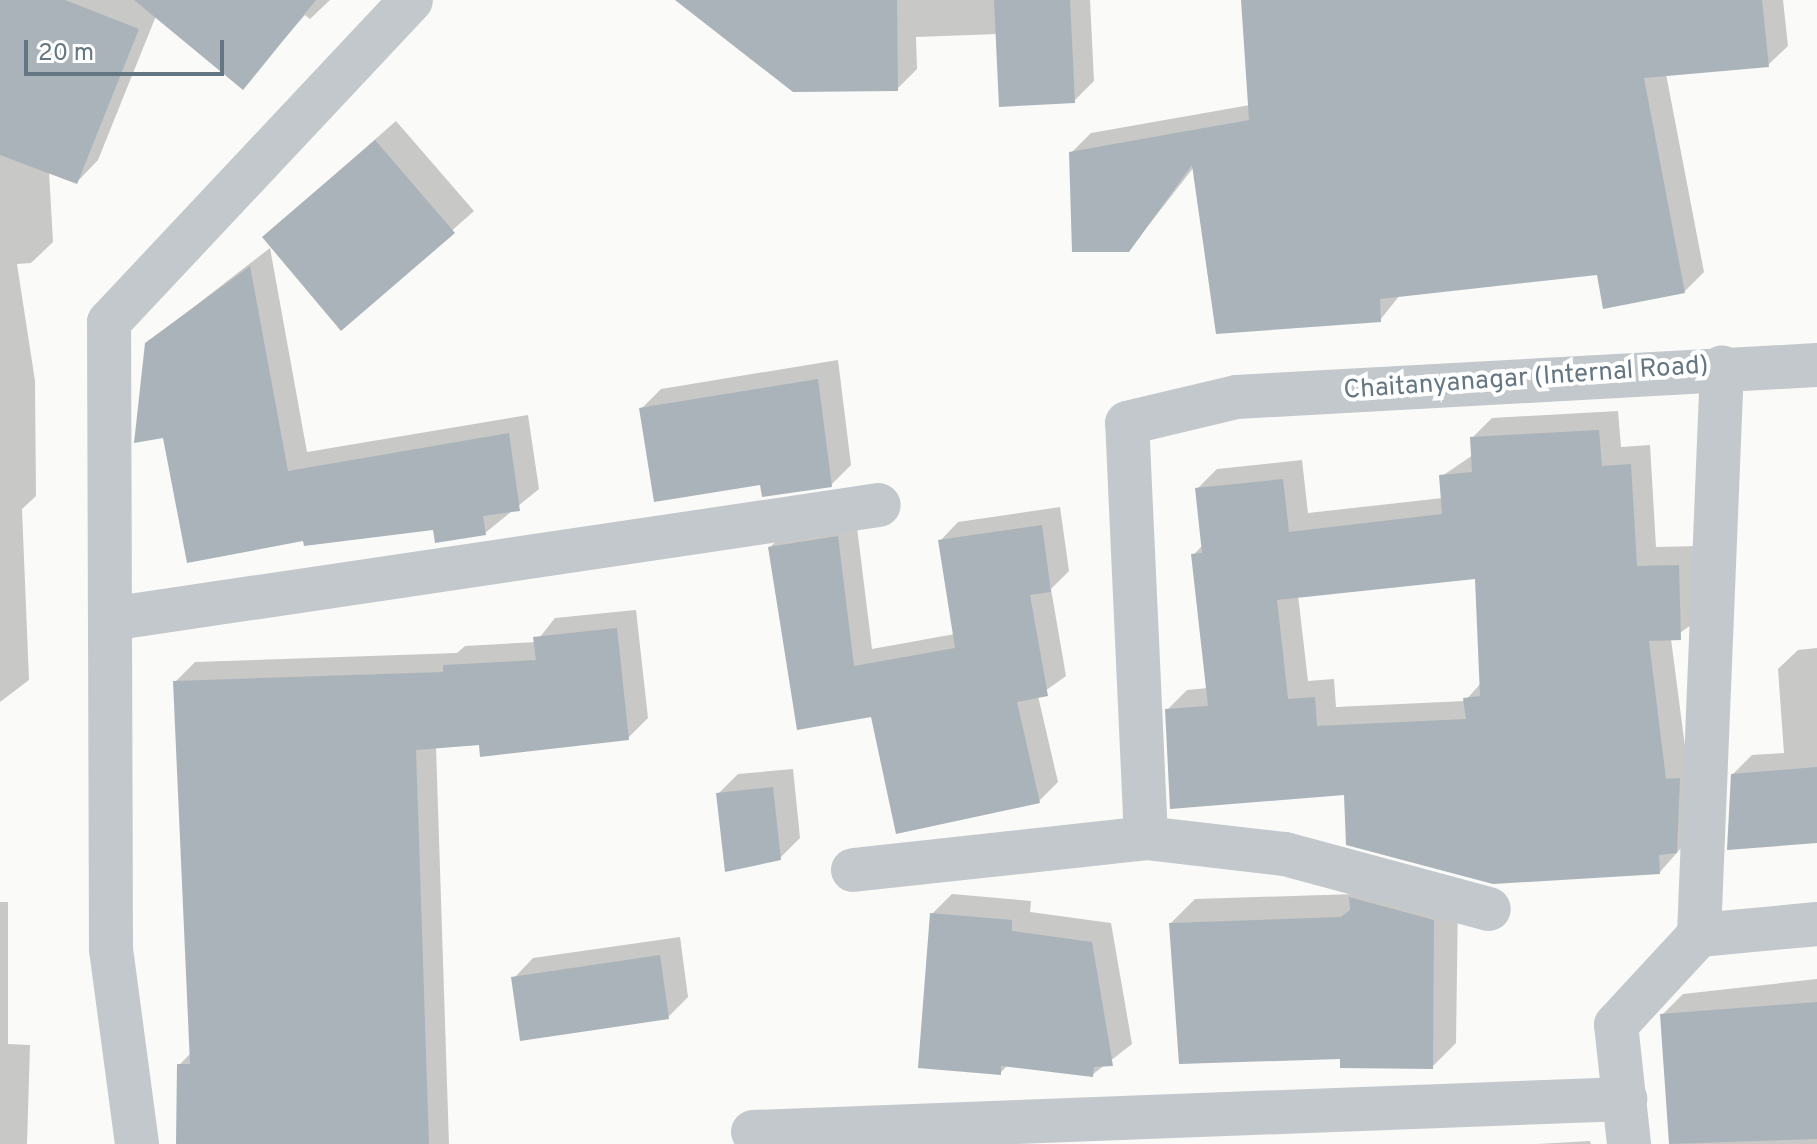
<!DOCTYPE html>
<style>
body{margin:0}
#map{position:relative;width:1817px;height:1144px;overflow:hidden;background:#fafaf8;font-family:Overpass,sans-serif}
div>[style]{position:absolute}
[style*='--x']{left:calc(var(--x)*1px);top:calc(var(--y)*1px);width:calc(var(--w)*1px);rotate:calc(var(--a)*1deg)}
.shadow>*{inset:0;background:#0003}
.building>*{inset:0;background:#aab3b9}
.street>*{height:44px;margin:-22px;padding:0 22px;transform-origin:22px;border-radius:22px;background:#c3c8cc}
span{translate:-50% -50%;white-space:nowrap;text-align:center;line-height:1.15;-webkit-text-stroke:8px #fff;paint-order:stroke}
.street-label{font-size:26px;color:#657683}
.scale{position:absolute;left:24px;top:40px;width:200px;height:36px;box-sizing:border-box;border:4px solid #657683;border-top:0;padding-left:10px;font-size:24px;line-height:28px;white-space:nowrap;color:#657683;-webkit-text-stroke:6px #fff;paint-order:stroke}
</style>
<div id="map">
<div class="shadow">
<div style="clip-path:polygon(0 0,330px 0,310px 19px,305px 15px,242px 87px,156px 16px,98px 160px,77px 182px,49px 172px,53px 242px,31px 263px,17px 264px,35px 381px,36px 496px,22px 509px,29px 680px,0 702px)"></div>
<div style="clip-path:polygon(678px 0,1090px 0,1094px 81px,1074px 101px,998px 34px,916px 37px,917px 69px,897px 89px)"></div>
<div style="clip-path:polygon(1243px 0,1783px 0,1788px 46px,1768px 65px,1666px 74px,1704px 272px,1684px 292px,1599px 273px,1400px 295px,1380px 320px,1194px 167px,1129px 250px,1071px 153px,1091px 133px,1250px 105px)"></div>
<div style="clip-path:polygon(396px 121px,474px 211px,342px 328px,264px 237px)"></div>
<div style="clip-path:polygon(270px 248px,307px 452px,528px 415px,539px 489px,485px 533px,434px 527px,306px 544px,146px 344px)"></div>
<div style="clip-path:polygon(838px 360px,851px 465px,831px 485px,641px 409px,661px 389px)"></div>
<div style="clip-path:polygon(evenodd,1618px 411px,1621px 447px,1650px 445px,1656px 547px,1698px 546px,1700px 619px,1671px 639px,1696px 831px,1660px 872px,1346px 793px,1167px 710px,1187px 690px,1208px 688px,1193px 555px,1203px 545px,1197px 489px,1217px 469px,1302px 460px,1308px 513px,1443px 498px,1442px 476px,1473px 455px,1472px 438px,1492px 418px,1618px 411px,1477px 577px,1481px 683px,1465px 701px,1336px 707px,1334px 679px,1308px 681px,1298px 595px,1477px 577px)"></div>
<div style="clip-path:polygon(1060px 507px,1069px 571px,1051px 589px,1066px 676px,1038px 696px,1058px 782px,1039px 801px,873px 714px,770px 547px,789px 529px,856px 519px,872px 649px,955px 634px,940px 541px,958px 522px)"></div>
<div style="clip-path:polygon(636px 610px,648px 718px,628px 738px,436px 747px,449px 1144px,178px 1144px,179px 1065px,191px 1053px,175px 682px,195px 662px,457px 653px,465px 646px,536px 642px,555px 618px)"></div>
<div style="clip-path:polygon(1817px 648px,1817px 841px,1732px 775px,1752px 755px,1784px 753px,1778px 669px,1798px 650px)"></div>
<div style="clip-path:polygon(793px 769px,800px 838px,780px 858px,718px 794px,738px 774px)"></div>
<div style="clip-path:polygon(952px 894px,1031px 901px,1030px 912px,1111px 923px,1132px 1044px,1092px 1075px,1008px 1065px,1000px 1073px,932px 914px)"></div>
<div style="clip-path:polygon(1355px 894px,1458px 896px,1456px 1043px,1432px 1067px,1342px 1057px,1171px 923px,1195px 899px)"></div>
<div style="clip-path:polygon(0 902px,8px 902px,8px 1044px,30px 1045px,27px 1144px,0 1144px)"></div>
<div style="clip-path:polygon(680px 937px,688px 997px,668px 1017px,514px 978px,533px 958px)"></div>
<div style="clip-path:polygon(1817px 979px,1817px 1144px,1670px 1144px,1661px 1016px,1683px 994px)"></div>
<div style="clip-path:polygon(1590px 1141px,1591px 1144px,1537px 1144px)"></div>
</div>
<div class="building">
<div style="clip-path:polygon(0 0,65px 0,139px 29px,77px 184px,0 155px)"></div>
<div style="clip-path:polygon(134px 0,316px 0,243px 90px)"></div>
<div style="clip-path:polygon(675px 0,897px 0,898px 91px,793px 92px)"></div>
<div style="clip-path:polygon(994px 0,1070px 0,1075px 103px,999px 107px)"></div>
<div style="clip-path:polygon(1241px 0,1762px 0,1769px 67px,1644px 78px,1685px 293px,1603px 309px,1597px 275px,1380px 299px,1381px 322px,1216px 334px,1192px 165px,1129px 252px,1072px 252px,1069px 152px,1249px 120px)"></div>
<div style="clip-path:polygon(375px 140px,455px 233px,341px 331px,262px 237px)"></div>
<div style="clip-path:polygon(250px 266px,288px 471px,509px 433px,520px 511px,483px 516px,486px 535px,435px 543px,433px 530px,304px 546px,303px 541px,187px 563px,163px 438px,134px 443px,145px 343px)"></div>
<div style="clip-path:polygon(818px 379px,832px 487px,762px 497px,760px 485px,654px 502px,639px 408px)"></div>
<div style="clip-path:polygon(evenodd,1599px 430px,1602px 466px,1631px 464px,1637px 566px,1679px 565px,1681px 640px,1649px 641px,1666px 779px,1680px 778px,1677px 853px,1659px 855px,1660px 874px,1493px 884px,1346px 845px,1344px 795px,1170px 809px,1165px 709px,1208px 706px,1191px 554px,1202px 553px,1195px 488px,1283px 479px,1289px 532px,1442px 514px,1439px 475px,1472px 472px,1470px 437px,1599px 430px,1475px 579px,1480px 696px,1463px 698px,1466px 719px,1317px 726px,1315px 697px,1288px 699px,1277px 600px,1475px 579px)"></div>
<div style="clip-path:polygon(1042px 525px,1051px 592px,1030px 595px,1048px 696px,1017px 702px,1040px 803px,896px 834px,871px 717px,797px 730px,768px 547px,838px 536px,854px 666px,955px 648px,938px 540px)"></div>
<div style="clip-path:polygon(617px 628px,629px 740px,480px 757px,479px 745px,416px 750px,429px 1144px,176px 1144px,177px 1064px,190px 1064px,173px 681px,443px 672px,443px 665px,536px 660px,533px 637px)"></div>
<div style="clip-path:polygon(1817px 767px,1817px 843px,1727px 850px,1731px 774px)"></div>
<div style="clip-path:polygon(773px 787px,781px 860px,725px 872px,716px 793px)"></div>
<div style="clip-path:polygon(1349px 897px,1434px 920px,1433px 1069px,1340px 1068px,1340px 1059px,1179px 1064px,1169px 923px,1341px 917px,1350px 910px)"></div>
<div style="clip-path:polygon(930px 913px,1012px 920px,1012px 931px,1092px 942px,1113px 1066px,1094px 1067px,1093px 1077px,1001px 1066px,1001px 1075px,918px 1068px)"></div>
<div style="clip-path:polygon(660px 955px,669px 1019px,520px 1041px,511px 977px)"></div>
<div style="clip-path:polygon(1817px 1002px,1817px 1139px,1669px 1144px,1660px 1014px)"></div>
</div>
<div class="street">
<div style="--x:110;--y:619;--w:777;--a:-8.43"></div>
<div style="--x:1146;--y:838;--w:140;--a:6.6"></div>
<div style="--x:1285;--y:854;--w:211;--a:15.1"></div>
<div style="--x:853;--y:870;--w:295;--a:-6.2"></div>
<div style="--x:1146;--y:838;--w:415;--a:-92.6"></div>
<div style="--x:1127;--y:423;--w:112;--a:-13.4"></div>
<div style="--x:1236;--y:397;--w:582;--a:-3.15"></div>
<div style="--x:1699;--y:935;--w:119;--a:-5.3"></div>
<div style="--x:753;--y:1132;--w:873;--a:-2.17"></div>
<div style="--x:137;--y:1144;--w:197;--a:-97.6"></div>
<div style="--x:111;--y:949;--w:627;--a:-90.18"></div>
<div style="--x:109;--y:322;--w:441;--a:-46.8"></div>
<div style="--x:1629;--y:1144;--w:120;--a:-96.2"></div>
<div style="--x:1616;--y:1025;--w:122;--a:-47.3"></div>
<div style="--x:1699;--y:935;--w:568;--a:-87.68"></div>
</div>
<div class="street-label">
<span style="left:1526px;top:379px;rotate:-4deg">Chaitanyanagar (Internal Road)</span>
</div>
<div class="scale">20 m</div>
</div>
